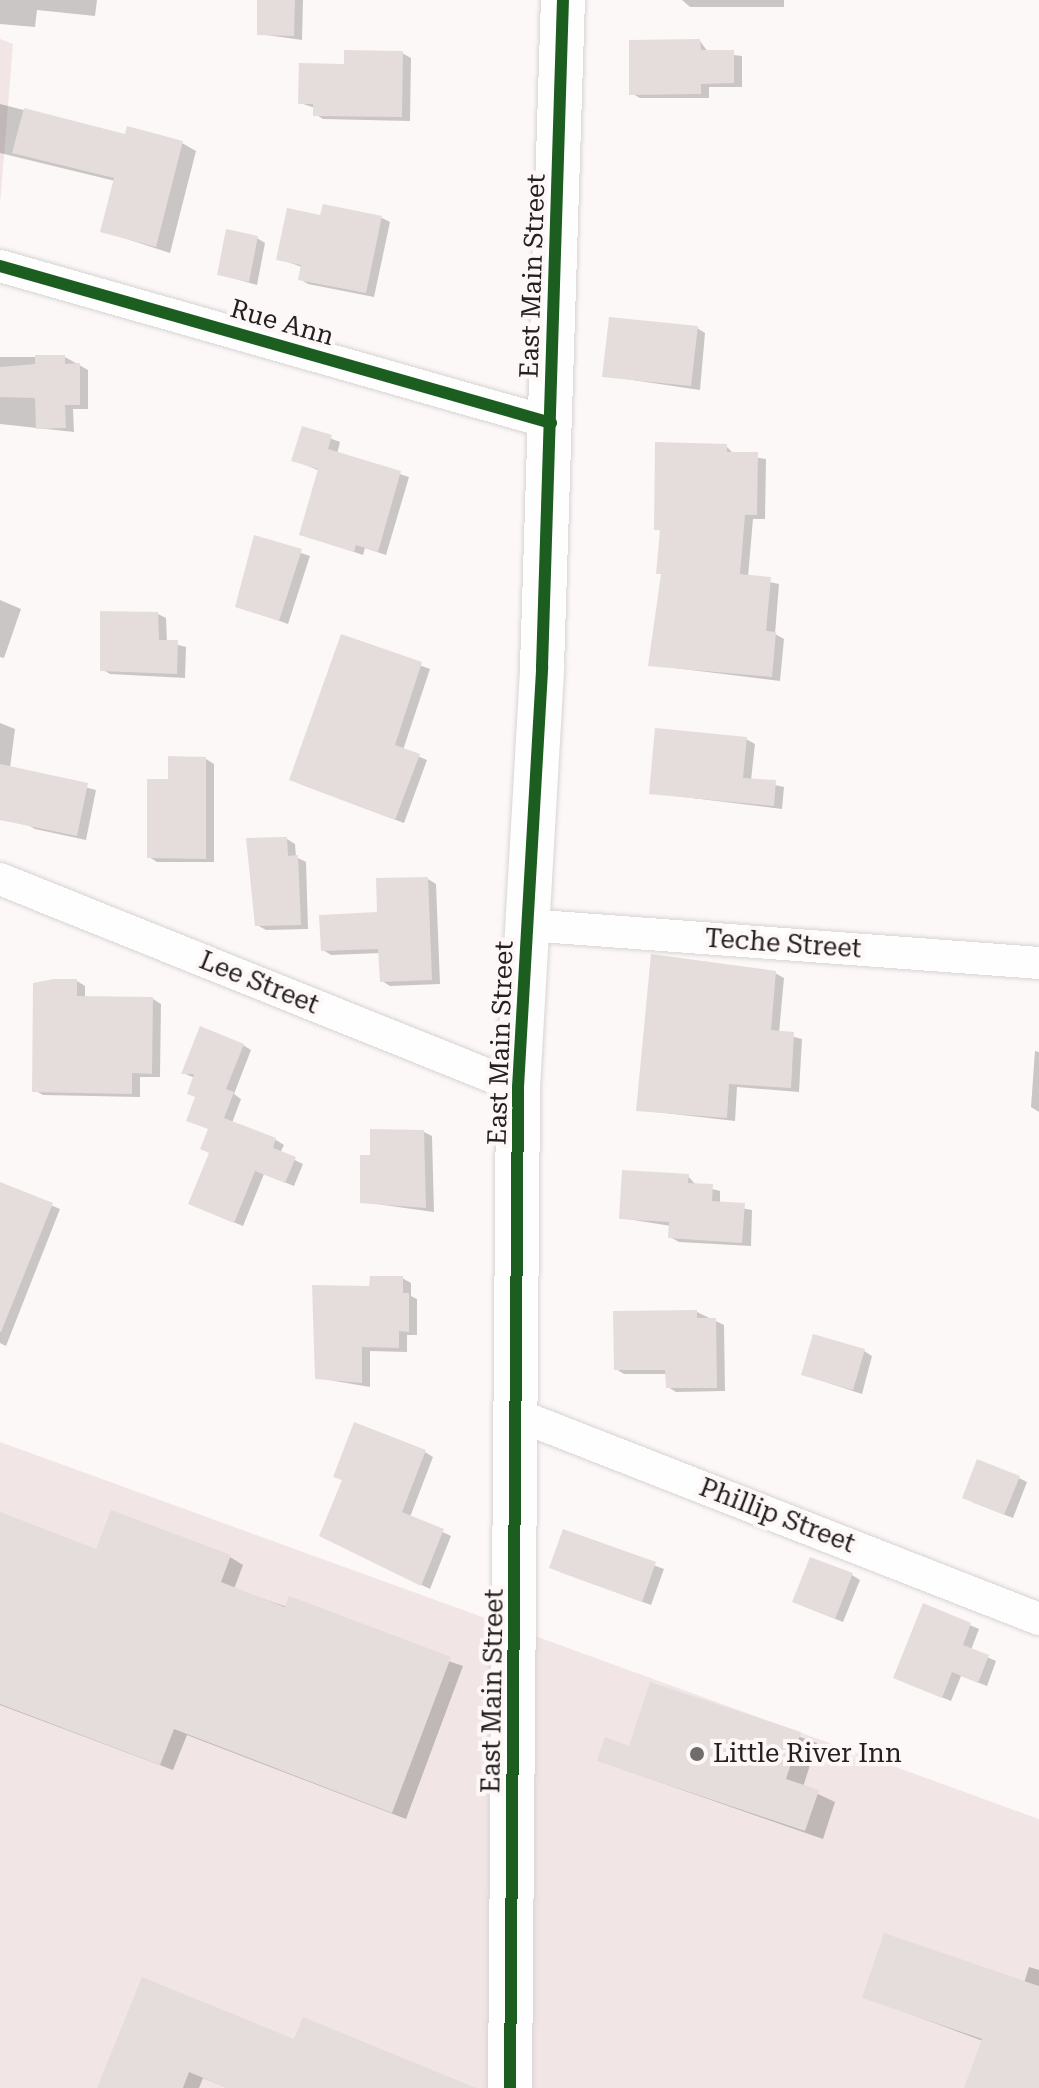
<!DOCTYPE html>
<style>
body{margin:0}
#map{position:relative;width:1039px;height:2088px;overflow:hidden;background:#fdf8f8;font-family:"Roboto Serif",serif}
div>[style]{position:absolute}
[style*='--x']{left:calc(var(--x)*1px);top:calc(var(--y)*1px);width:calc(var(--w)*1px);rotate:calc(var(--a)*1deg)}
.built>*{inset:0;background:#f1e5e5}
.shadow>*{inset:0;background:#0003}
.building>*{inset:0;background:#e4dddc}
.roads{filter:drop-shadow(0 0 2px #d8d4d4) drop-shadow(0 0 2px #d8d4d4)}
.minor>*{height:32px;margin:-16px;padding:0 16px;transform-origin:16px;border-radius:16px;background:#fffefe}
.primary>*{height:44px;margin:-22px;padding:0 22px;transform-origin:22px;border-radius:22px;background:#fffefe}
.cycleway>*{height:12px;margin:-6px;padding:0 6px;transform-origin:6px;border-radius:6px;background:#1b5e20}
.dots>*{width:22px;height:22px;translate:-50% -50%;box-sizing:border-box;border:4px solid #fef7f7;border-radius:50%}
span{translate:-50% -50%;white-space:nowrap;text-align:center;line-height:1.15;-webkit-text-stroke:8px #fef7f7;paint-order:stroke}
.street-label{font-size:26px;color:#242020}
.poi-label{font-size:26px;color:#242020}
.left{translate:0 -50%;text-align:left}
</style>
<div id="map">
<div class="built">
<div style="clip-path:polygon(0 39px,13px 44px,0 204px)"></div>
<div style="clip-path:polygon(0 1442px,1039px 1819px,1039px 2088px,0 2088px)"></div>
</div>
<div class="shadow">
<div style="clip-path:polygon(0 0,97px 0,95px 16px,37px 10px,35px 27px,0 24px)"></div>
<div style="clip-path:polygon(259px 0,303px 0,302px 40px,259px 34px)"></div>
<div style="clip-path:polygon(682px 0,784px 0,784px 7px,690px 7px)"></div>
<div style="clip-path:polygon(700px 41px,708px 52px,742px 56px,742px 87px,709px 87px,709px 98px,640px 98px,631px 93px)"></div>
<div style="clip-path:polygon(402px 53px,411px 58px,410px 121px,323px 119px,315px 114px,315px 108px,300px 103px,346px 66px)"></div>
<div style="clip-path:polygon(0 104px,126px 136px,182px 143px,196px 151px,170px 253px,102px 231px,115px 181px,0 153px)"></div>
<div style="clip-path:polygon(322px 218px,382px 218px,390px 222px,374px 297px,308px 284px,300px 279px,302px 267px,279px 259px)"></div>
<div style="clip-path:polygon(257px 238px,265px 243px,257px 285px,219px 274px)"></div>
<div style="clip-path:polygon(697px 328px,705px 333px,700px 390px,605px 376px)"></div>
<div style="clip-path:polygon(0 357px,65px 357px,88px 370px,88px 409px,73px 409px,74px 432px,0 424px)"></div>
<div style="clip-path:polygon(303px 428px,340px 442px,337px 454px,409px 477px,386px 555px,365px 548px,363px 555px,301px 534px,320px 471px,294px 460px)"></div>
<div style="clip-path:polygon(726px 446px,734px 454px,766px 459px,765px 519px,753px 519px,748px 577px,779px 584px,775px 634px,784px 639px,780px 681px,650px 665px,663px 575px,658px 572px,662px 532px,656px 528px)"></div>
<div style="clip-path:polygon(256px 538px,310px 556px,288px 624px,238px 606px)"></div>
<div style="clip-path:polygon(0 600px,21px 609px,4px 658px,0 657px)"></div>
<div style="clip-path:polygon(158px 614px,166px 618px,167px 642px,186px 647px,185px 678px,110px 674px,102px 669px)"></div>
<div style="clip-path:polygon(342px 637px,430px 669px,403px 750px,427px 760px,404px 823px,300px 784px)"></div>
<div style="clip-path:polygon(0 723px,15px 729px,10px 768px,96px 790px,86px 840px,35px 829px,0 809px)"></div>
<div style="clip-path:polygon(746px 739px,755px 744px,751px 780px,784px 787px,782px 809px,651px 793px)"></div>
<div style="clip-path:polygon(206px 759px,214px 764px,214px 862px,157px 862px,149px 857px,170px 781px)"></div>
<div style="clip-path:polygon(287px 839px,295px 844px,296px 857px,306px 862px,308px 929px,266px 930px,257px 925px)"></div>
<div style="clip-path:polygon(428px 879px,436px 884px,440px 984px,390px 986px,382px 981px,381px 953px,331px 955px,323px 950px)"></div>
<div style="clip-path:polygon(775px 973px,784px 978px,779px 1033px,802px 1039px,799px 1092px,737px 1087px,735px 1121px,638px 1110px)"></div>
<div style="clip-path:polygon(77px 981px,85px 986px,85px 998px,153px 999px,161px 1004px,160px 1077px,140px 1077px,140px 1097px,43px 1095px,34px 1090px)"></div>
<div style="clip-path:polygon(243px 1045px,251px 1050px,234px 1094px,241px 1099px,232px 1123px,276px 1140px,284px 1145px,280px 1153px,303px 1164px,294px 1186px,264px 1174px,243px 1226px,199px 1208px,211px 1153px,210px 1130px,195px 1078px,183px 1073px)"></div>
<div style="clip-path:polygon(1035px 1051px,1039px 1052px,1039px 1112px,1031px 1107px)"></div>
<div style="clip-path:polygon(424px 1132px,432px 1136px,434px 1212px,362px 1202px,372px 1157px)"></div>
<div style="clip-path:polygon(688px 1176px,696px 1185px,720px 1191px,720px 1204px,752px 1210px,751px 1246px,679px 1242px,670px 1237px,671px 1226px,621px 1218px)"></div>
<div style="clip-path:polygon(0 1184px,60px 1209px,6px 1346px,0 1343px)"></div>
<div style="clip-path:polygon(402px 1278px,411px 1283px,411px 1296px,417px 1299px,417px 1335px,407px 1335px,407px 1352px,370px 1351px,370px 1387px,317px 1378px,371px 1288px)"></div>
<div style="clip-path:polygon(697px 1312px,724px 1325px,725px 1391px,676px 1392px,668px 1387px,667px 1374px,624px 1374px,616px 1369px)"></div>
<div style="clip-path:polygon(864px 1351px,872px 1356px,862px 1394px,804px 1375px)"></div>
<div style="clip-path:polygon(425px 1452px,433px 1457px,410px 1517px,451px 1536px,430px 1589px,330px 1540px)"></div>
<div style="clip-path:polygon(1019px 1478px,1027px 1482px,1013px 1518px,972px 1502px)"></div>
<div style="clip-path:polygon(0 1515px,98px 1552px,230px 1557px,243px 1565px,234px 1589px,463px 1666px,406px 1819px,187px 1735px,173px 1770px,0 1705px)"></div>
<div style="clip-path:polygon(564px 1532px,664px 1569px,651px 1605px,560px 1572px)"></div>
<div style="clip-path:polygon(852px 1575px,860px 1580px,843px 1622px,803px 1606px)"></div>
<div style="clip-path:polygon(924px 1606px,979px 1629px,971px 1650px,996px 1661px,987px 1686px,961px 1676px,951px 1701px,904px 1682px)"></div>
<div style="clip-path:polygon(651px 1684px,817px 1743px,803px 1787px,835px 1802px,823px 1839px,599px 1761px,630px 1749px)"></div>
<div style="clip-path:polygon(1029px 1967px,1039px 1970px,1039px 2088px,966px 2088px,983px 2041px,864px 1997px,1024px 1983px)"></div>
<div style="clip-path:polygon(296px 2041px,462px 2088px,228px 2088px,203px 2078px,199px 2088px,99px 2088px)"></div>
</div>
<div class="building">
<div style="clip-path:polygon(257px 0,295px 0,294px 36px,257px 35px)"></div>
<div style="clip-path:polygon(700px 39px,701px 50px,734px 50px,734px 83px,701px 84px,701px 94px,629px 95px,629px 40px)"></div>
<div style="clip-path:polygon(344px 50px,403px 51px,402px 117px,313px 116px,313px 104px,298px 104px,299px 63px,344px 64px)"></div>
<div style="clip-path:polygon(24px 108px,125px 134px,127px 126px,183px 141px,156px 247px,100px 232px,114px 178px,12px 153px)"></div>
<div style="clip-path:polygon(323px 204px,382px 216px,366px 293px,298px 280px,301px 265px,276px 260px,287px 208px,320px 215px)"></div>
<div style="clip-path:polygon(226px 229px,258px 236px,249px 282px,217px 275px)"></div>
<div style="clip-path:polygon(609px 317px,698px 326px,691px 386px,602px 377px)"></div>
<div style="clip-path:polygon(35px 355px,65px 355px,65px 364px,80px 363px,80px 405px,65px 405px,66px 428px,36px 429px,35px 398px,0 397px,0 367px,35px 364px)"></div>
<div style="clip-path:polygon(302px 426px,332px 435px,328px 449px,401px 471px,378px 552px,356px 545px,354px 552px,299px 535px,318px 469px,291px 461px)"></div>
<div style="clip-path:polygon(655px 442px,727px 444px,727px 452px,758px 452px,757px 515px,745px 515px,740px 574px,771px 577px,766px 631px,776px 632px,772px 677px,648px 666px,661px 574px,656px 574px,660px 530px,654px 530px)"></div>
<div style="clip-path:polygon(254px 535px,302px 549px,279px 621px,235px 607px)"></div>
<div style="clip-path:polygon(100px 611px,158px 612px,159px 640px,178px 640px,177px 674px,100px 671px)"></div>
<div style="clip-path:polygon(341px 634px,422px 662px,395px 745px,420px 754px,395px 820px,289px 780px)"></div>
<div style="clip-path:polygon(655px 728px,747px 737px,743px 778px,776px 780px,774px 806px,649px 794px)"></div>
<div style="clip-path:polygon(168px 756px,206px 757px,206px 859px,147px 858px,147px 779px,168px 779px)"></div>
<div style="clip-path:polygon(0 764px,88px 783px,77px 836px,0 820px)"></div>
<div style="clip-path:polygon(287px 837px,288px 856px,298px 855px,301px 925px,255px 926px,246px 838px)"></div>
<div style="clip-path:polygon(428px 877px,432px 980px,380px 982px,378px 949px,321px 951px,319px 915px,377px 912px,376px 878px)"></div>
<div style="clip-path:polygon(651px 954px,776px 971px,771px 1030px,794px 1032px,791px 1088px,729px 1084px,727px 1118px,636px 1111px)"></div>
<div style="clip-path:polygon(53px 979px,77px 979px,77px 996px,153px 997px,152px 1074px,132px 1073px,132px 1094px,32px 1092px,33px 983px)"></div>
<div style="clip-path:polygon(200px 1026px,244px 1044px,226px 1089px,234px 1092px,224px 1118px,276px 1138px,273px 1148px,296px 1157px,285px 1183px,255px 1171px,234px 1223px,188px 1204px,209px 1153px,200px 1149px,208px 1129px,186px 1121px,195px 1097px,187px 1094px,194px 1074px,181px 1074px)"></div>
<div style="clip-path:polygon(370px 1129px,424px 1130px,426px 1208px,360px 1203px,360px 1155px,370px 1155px)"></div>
<div style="clip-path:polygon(622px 1170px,689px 1174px,688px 1183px,713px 1184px,712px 1201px,745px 1203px,742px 1243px,668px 1238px,669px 1222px,619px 1219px)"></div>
<div style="clip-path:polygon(0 1182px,53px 1203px,1px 1332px,0 1332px)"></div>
<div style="clip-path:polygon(370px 1276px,403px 1276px,403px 1293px,409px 1293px,409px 1332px,399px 1331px,399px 1348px,362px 1347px,362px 1383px,315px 1379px,312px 1285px,369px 1286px)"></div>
<div style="clip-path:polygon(697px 1310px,697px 1318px,716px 1318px,717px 1388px,666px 1388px,665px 1370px,614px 1370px,613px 1311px)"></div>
<div style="clip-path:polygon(813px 1334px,865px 1349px,853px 1390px,801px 1375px)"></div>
<div style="clip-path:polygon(354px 1422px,426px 1450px,402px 1512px,444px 1529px,421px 1586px,319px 1536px,342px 1480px,333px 1477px)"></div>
<div style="clip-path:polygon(977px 1459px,1020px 1476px,1004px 1515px,962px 1498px)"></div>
<div style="clip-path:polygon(111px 1510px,231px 1555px,221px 1582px,285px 1607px,289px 1596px,451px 1657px,392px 1813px,174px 1729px,160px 1765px,0 1704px,0 1512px,96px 1549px)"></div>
<div style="clip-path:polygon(563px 1529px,656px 1562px,642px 1602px,549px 1568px)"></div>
<div style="clip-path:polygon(810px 1557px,853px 1573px,835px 1619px,792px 1602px)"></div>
<div style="clip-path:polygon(923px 1603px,971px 1623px,963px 1645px,989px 1655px,978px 1683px,952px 1672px,942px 1698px,893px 1678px)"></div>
<div style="clip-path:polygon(650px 1682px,801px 1732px,786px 1779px,819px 1790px,805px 1831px,597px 1761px,605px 1737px,629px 1746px)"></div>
<div style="clip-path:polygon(884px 1933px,1039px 1986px,1039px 2088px,964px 2088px,982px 2039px,862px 1998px)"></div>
<div style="clip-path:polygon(142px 1977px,294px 2039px,303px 2017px,476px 2088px,228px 2088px,189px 2072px,183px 2088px,97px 2088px)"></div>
</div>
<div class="roads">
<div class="minor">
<div style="--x:0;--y:266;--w:573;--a:15.9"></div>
<div style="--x:0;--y:879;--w:558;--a:21.88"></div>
<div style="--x:527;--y:925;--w:513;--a:4.24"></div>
<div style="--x:515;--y:1414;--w:563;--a:21.37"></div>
</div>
<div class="primary">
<div style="--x:510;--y:2088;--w:1001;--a:-89.54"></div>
<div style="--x:518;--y:1087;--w:421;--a:-86.7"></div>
<div style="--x:542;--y:667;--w:667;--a:-88.2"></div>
</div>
</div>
<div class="cycleway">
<div style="--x:0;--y:266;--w:573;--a:15.9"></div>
<div style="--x:510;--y:2088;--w:1001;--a:-89.54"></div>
<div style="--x:518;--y:1087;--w:421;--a:-86.7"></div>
<div style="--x:542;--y:667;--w:667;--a:-88.2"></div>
</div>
<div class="dots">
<div style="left:697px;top:1754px;background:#706c6c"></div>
</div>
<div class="street-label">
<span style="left:533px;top:276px;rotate:-88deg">East Main Street</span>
<span style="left:282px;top:323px;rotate:16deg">Rue Ann</span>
<span style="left:783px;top:944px;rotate:4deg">Teche Street</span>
<span style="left:259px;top:983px;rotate:22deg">Lee Street</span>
<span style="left:501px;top:1043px;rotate:-88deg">East Main Street</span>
<span style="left:777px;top:1516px;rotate:21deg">Phillip Street</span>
<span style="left:493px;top:1691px;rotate:-89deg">East Main Street</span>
</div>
<div class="poi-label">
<span class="left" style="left:713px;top:1754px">Little River Inn</span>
</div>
</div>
